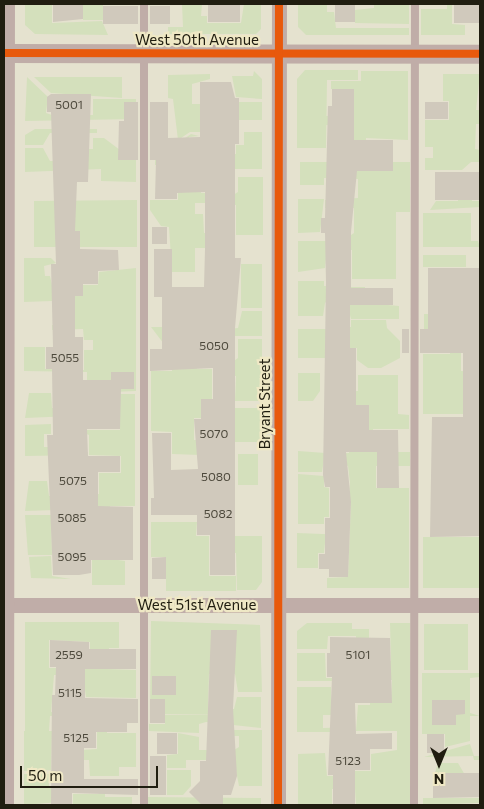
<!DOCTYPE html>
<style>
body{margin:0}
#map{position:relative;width:484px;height:809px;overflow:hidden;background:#e5e2cf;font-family:Commissioner,sans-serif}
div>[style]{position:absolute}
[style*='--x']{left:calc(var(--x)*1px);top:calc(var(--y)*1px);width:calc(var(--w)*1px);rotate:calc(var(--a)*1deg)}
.green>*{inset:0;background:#d4e0bc}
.building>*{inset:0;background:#d0c9bc}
.service>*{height:8px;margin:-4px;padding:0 4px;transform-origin:4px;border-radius:4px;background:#c0ada8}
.minor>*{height:15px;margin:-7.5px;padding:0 7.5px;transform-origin:7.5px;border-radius:7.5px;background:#c0ada8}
.tertiary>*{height:19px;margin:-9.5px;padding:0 9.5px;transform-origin:9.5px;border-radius:9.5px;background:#c0ada8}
.cycleway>*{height:8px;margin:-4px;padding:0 4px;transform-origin:4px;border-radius:4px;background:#e8590c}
span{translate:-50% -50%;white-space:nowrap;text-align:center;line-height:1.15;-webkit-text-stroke:4.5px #efe8c5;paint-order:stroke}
.number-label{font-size:12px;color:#4c483b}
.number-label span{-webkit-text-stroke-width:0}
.street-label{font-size:15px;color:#201d10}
.frame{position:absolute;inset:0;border:5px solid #201d10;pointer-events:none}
.north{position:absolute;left:414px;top:739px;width:50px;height:50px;-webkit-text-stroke:4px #efe8c5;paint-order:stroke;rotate:180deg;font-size:14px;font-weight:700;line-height:20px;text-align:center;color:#201d10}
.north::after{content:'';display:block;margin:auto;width:18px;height:22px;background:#201d10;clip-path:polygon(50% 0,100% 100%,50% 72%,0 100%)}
.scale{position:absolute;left:20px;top:766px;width:138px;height:22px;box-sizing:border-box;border:2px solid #201d10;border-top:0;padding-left:6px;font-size:15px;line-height:18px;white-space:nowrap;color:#201d10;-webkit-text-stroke:4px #efe8c5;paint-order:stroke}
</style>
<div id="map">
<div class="green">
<div style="clip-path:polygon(25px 4px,52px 4px,52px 23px,102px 21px,108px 35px,35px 34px,25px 25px)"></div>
<div style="clip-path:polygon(83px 4px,138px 4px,138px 5px,103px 5px,103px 20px,83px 20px)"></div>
<div style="clip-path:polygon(182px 4px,202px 4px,201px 16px,207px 16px,207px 23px,241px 23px,244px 4px,261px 4px,261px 29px,256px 34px,168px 34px,168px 27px,183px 27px)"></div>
<div style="clip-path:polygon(298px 4px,327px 4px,327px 12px,334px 12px,336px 28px,409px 28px,409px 35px,306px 35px,298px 27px)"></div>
<div style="clip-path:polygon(374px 4px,409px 4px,409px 24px,355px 23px,355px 10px,374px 8px)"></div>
<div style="clip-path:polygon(447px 4px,463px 4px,452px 4px,452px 24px,465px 25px,465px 35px,421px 35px,421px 9px,447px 9px)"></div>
<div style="clip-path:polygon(305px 70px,358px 70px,358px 80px,327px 80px,326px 148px,297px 148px,297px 79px)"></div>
<div style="clip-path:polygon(254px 71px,262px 79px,262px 99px,236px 97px,232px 76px,253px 76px)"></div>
<div style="clip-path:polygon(361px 71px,408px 71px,408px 140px,366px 138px,366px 157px,348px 157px,348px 126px,326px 125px,326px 116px,354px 116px,354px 89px,331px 89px,331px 81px,361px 81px)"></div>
<div style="clip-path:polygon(210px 74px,210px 79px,192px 84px,192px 104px,200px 104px,200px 114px,235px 114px,239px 102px,262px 102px,262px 120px,200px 120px,200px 132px,190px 132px,178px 140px,173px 99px,168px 98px,168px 75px)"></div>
<div style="clip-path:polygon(443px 74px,480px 74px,476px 110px,480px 110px,480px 124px,476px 124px,475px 149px,480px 150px,480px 162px,471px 162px,462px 170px,425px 170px,425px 158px,433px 158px,433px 147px,425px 147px,425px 120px,449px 120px,449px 101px,443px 101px)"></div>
<div style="clip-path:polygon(27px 77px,48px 97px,46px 113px,52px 115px,93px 115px,93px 99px,136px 99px,136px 119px,25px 121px)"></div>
<div style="clip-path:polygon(34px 77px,122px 77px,122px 98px,51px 93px)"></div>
<div style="clip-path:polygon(35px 129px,97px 129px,97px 133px,50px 133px,43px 145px,25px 145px,25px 135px)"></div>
<div style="clip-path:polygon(244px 132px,262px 132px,262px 169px,235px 169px,200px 177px,201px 193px,208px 193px,214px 203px,195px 203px,195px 214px,203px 214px,204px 233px,211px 233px,232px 248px,195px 248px,195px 272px,172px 272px,169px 227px,161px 226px,150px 210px,150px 200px,178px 200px,178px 166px,155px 165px,155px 159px,191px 134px,199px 136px,189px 137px,190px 158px,236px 154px,236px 145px,244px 145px)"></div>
<div style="clip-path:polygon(93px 138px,104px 138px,124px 153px,136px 153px,136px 182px,101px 181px,101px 169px,25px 172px,25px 148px,43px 148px,50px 161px,71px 161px,82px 149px,93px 149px)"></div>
<div style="clip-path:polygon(300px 162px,410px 162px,410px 212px,396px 212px,396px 279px,352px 279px,352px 250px,329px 250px,354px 233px,354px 208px,325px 208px,325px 200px,358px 198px,358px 179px,324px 178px,324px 185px,300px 185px)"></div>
<div style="clip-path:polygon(238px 177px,263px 177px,263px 235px,236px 235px,236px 205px,216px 206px,238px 192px)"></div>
<div style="clip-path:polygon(458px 185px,471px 194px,472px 201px,480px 201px,480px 207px,430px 210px,436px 201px,458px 201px)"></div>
<div style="clip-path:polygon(324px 199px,320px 232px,298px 233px,298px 199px)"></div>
<div style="clip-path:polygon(137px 200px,137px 247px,34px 247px,34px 201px)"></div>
<div style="clip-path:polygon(423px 213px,471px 213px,471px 241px,478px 241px,480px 247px,423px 247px)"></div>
<div style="clip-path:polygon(298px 241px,328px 241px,325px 268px,298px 272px)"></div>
<div style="clip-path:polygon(423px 255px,466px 255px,466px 267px,423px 267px)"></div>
<div style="clip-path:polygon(24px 258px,51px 258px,56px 263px,44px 266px,45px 276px,50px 276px,52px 285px,98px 285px,99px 272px,136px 268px,136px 391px,87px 393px,87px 372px,24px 371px,24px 347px,45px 347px,45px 369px,84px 370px,84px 350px,93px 350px,93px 340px,84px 340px,83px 329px,52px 330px,52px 325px,75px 325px,52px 301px,24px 302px)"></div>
<div style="clip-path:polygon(241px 264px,262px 264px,262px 308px,241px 308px)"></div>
<div style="clip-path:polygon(298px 281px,324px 281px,324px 286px,342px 286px,325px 303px,323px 316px,298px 316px)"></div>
<div style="clip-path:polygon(343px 287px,365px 287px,365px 303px,399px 306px,399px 319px,351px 319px)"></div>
<div style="clip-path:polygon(242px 311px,262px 311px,262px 336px,228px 336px,228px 329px,238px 328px)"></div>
<div style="clip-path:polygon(424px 314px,449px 314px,467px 329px,480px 330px,467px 332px,461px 349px,461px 371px,480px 372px,480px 414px,423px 414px,423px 354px,450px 354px,450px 334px,424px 334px)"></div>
<div style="clip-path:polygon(351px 320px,386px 320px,387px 328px,400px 341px,400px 358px,381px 368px,368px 368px,357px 360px,357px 348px,349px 348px,329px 327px,351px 327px)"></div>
<div style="clip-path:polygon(151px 327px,181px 327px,196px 355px,197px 369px,212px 369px,212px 399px,201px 399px,201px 409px,214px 418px,194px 418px,194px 440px,200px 440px,200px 455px,172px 454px,172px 432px,151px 431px,151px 371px,172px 371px,172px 349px,167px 348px)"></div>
<div style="clip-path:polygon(298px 329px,328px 329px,325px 358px,298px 358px)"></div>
<div style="clip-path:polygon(238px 339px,262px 339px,262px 401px,235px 401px,236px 376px,213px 376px,238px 358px)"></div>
<div style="clip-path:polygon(298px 373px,320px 373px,320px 391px,313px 401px,298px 401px)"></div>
<div style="clip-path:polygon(358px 375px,398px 375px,398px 414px,409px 415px,409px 429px,373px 429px,373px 452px,410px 452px,410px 466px,376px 466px,376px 488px,409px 488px,409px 588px,327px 588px,327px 578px,348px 577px,351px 502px,330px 501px,330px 496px,349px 496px,350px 483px,348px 466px,326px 454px,349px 453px,348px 391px,358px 391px)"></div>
<div style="clip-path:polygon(29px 393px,51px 393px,52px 408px,82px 408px,114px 394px,135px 394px,135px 506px,110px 506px,110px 517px,103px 517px,90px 494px,99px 494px,99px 473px,121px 473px,121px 456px,89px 455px,89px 435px,76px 430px,120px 430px,120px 414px,25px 418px)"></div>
<div style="clip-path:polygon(232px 408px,262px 408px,262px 442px,235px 442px)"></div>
<div style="clip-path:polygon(51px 424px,51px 434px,44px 434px,44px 447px,50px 447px,50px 452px,88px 452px,88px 455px,25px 456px,25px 425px)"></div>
<div style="clip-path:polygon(298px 451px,325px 453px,322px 472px,298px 472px)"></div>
<div style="clip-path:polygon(238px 454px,258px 454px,258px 485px,238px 485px)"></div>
<div style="clip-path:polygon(298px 474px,324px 476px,324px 487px,329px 488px,329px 517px,324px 517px,324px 524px,298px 524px)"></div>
<div style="clip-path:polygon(29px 481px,47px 481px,49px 496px,56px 496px,56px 510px,25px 511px)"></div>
<div style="clip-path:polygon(25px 515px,51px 515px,52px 555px,28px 555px)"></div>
<div style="clip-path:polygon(151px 522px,197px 522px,196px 536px,209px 536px,209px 576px,236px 576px,236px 591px,166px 591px,166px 557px,151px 557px)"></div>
<div style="clip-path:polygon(297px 533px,348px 535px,348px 543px,325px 543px,324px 553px,318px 553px,318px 568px,297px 568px)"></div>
<div style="clip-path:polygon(92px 534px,118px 538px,118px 560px,125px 561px,125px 585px,92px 585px)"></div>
<div style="clip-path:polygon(228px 536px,262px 536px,262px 582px,256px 590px,237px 590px,236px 553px,232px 553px)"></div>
<div style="clip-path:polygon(423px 537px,480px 537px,480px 588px,423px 588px)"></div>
<div style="clip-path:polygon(51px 556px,52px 576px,71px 579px,31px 578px,29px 557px)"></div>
<div style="clip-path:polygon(151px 621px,260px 625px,262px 692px,238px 692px,235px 674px,209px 674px,208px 708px,234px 709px,237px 697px,261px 697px,261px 728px,206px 722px,199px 724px,199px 733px,149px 731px,149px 724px,165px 724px,165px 715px,234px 715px,150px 714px)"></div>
<div style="clip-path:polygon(25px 622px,119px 622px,119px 648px,109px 648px,109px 667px,90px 667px,90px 642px,49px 640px,49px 668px,77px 668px,77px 675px,54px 675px,51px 712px,74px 713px,107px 721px,107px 733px,136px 733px,136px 767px,119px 767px,119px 776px,90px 776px,89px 760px,53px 760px,53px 752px,97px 749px,97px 730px,74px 715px,50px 716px,49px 731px,25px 731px)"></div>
<div style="clip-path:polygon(307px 623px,352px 623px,352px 629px,369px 629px,369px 646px,356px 641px,356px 636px,328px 636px,327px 649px,297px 649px,297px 631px)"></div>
<div style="clip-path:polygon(390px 623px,410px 623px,410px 805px,356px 805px,355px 789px,332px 789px,332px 805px,298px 805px,298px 754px,325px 753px,327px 776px,348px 776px,348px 771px,371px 771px,371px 754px,397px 750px,397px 731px,356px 731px,358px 705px,370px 705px,370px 697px,391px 697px,392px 680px,350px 680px,368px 661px,391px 661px)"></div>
<div style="clip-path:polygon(424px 624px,468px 624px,468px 670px,424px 670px)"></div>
<div style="clip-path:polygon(297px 653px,325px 653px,326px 678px,347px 678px,347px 681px,297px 681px)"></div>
<div style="clip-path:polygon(78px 668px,136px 670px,136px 698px,86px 697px,85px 690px,78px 690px)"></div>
<div style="clip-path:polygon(422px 673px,480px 673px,480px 677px,470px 678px,470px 713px,480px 716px,470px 716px,470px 741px,445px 747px,445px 734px,422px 734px)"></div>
<div style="clip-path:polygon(297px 687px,331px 687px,331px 715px,323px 715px,323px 728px,355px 727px,355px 732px,297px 732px)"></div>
<div style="clip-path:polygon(234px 730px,262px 730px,262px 786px,239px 786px,234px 760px,186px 760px,186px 768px,167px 768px,167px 755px,178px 754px,178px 733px,199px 737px,199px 750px,234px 750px,239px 747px,239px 736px,234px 736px)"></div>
<div style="clip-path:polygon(24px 731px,52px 731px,51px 770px,24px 771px)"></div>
<div style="clip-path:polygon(470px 744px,474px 756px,480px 756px,480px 760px,474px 760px,473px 756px,424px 757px)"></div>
<div style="clip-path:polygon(438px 763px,458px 763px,465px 775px,434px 776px)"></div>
<div style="clip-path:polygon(167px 770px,191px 770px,191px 786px,183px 795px,167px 795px)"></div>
<div style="clip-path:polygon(24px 774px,49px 774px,49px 786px,54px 786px,54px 794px,72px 794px,72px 801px,24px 805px)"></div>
<div style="clip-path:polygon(105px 787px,105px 797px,132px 797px,132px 805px,73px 805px,73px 794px,98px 794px)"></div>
<div style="clip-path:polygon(148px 797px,261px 798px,261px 804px,148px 805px)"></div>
<div style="clip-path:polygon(423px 798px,480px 798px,480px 803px,423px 805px)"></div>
</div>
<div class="building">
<div style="clip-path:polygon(53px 4px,83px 4px,83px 19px,53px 22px)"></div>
<div style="clip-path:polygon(208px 4px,240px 4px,240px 22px,208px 22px)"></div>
<div style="clip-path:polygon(335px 4px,355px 4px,355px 22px,335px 22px)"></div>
<div style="clip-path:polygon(454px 4px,480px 4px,480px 23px,454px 23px)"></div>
<div style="clip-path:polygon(103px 6px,138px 6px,138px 24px,103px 24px)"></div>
<div style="clip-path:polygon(150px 6px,170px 6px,170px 24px,150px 24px)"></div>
<div style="clip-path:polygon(200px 82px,231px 82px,235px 98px,239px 98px,239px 144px,235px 144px,235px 258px,241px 258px,235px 328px,235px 575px,210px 575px,210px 535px,197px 535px,197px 515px,151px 515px,151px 498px,154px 498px,152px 433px,171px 433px,171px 470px,198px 469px,194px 419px,201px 419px,201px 399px,213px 399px,213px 368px,150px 371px,150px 349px,162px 349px,162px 297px,154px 297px,154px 249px,172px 249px,172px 287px,204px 287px,205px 249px,205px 192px,177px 193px,177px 199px,155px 199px,156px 160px,150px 160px,150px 102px,168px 102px,168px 138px,200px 137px)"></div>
<div style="clip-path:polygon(332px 89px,354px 89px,354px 140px,393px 140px,393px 171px,357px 171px,351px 232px,351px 288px,393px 288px,393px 305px,350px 305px,350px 348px,356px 348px,356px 405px,369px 405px,369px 430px,398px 430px,399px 488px,377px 488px,377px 452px,346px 452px,351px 502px,348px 577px,329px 577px,329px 569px,319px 569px,319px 554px,325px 554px,325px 518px,330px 518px,330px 487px,325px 487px,323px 475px,326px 282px,325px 233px,321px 233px,321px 218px,325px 218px,328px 106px,332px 106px)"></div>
<div style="clip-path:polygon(51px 94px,91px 94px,88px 182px,77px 182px,75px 231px,80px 231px,80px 249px,118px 250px,119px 270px,98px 271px,98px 284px,83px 284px,83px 296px,75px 296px,75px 337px,83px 337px,83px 380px,111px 380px,111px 372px,134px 372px,134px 389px,121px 389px,120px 429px,87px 429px,88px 456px,120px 456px,120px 472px,98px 472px,98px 506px,133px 507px,133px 560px,91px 560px,91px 573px,79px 575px,53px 575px,47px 435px,53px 435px,52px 369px,46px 369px,46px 347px,53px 347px,51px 264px,56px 264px,51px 112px,47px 112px,47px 97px)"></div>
<div style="clip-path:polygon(124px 102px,138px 102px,138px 160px,118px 160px,119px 121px,124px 121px)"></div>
<div style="clip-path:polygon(425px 102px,448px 102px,448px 119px,425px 119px)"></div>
<div style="clip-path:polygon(435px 172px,480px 172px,480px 200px,435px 200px)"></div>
<div style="clip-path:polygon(152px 227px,167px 227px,167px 244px,152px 244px)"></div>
<div style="clip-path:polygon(428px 268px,480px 268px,480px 536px,430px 537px,432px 417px,463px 417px,463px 353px,420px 353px,420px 329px,428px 329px)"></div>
<div style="clip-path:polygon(402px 329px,409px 329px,409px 353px,402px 353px)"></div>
<div style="clip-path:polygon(166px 557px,166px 579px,152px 579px,152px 558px)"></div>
<div style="clip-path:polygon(211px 630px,237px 630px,233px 708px,237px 776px,231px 795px,223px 795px,223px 805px,202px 805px,189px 792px,200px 781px,200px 761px,206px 761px)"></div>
<div style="clip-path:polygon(330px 637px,390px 638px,392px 703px,355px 703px,356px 734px,392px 733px,392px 749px,370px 749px,370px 770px,355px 770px,355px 805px,333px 805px,333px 775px,328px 775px,332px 677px,327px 677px,327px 653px,330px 653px)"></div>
<div style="clip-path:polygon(50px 640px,89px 642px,89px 649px,136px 649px,136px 669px,85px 669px,85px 698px,138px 699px,138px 723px,127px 723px,127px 732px,96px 732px,96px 748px,84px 748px,84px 779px,138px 779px,138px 795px,72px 793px,72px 805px,51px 805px,52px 695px,55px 695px,56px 667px,50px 667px)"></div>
<div style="clip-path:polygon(152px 676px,176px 676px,176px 695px,152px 695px)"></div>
<div style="clip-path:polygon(150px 699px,165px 699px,165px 723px,150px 723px)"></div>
<div style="clip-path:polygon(432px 700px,465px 700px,465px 714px,456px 715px,456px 725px,432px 725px)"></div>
<div style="clip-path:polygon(157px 733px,177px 733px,177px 754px,157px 754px)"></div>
<div style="clip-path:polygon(427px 734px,444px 734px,444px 753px,427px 753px)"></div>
<div style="clip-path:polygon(150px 756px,166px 756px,166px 795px,150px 795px)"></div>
<div style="clip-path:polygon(433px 773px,480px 773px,480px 797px,433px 798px)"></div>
</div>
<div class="service">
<div style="--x:144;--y:805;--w:801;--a:-90"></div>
<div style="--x:414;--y:805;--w:801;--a:-89.93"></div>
</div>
<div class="minor">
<div style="--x:4;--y:605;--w:476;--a:0"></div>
<div style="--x:6;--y:805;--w:801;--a:-89.93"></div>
<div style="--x:278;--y:805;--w:801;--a:-89.93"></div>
</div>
<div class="tertiary">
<div style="--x:4;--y:53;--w:476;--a:0.1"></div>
</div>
<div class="cycleway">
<div style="--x:4;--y:53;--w:476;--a:0.1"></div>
<div style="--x:278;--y:805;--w:801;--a:-89.93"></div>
</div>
<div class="number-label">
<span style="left:69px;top:105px">5001</span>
<span style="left:214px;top:346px">5050</span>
<span style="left:65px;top:358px">5055</span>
<span style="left:214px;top:434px">5070</span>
<span style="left:216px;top:477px">5080</span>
<span style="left:73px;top:481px">5075</span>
<span style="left:218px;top:514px">5082</span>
<span style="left:72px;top:518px">5085</span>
<span style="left:72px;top:557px">5095</span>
<span style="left:69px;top:655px">2559</span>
<span style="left:358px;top:655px">5101</span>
<span style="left:70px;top:693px">5115</span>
<span style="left:76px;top:738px">5125</span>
<span style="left:348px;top:761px">5123</span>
</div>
<div class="street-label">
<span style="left:197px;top:40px">West 50th Avenue</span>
<span style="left:265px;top:404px;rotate:-90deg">Bryant Street</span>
<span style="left:197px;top:605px">West 51st Avenue</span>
</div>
<div class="frame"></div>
<div class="north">N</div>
<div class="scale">50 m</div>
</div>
